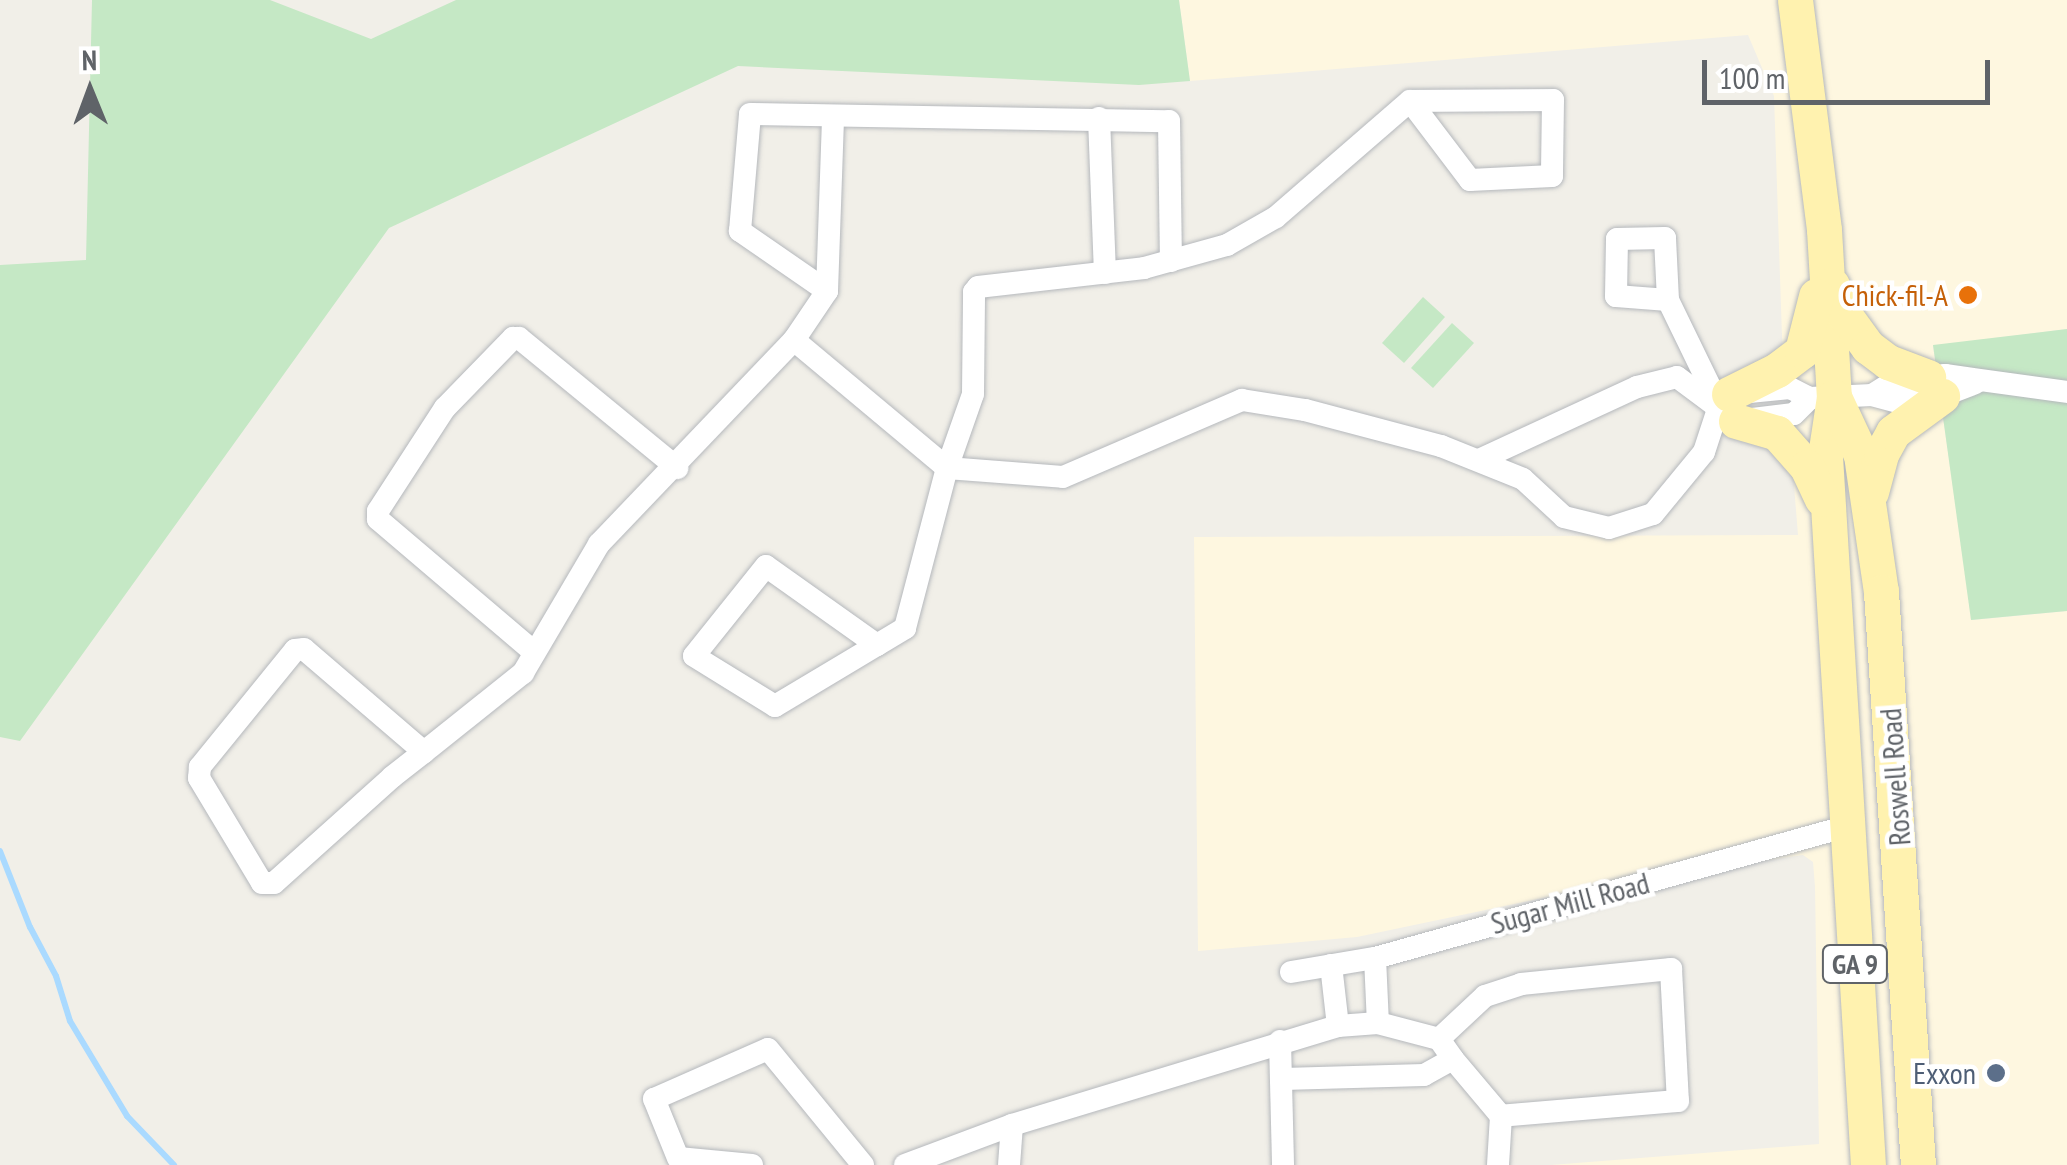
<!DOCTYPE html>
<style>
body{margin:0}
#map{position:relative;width:2067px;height:1165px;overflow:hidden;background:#f1efe8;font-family:"PT Sans Narrow",sans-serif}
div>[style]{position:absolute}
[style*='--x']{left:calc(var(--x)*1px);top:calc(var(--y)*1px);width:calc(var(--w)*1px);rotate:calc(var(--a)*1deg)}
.commercial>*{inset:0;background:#fef7e0}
.green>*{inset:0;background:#c5e8c5}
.stream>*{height:6px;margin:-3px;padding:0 3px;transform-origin:3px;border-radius:3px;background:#aadaff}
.roads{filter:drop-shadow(0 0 2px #b5b8bc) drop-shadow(0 0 2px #b5b8bc)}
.street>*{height:22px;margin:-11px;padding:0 11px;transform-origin:11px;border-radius:11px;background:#fff}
.primary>*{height:35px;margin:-17.5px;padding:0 17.5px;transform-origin:17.5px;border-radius:17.5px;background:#fff2af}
.dots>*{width:28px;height:28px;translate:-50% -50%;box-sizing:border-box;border:5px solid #fff;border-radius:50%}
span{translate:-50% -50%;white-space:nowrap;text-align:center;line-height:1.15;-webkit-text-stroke:9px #fff;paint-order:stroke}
.shield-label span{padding:2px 8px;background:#fff;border:2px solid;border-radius:8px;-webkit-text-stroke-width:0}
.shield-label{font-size:28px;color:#5f6368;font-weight:700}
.food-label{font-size:30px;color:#c56008}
.right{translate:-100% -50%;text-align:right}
.street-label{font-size:30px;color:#5f6368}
.service-label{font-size:30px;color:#4e5e75}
.north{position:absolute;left:40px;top:40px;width:100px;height:100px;-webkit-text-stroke:8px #fff;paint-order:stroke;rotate:359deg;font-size:28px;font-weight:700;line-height:40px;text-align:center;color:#5f6368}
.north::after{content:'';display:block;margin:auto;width:35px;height:45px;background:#5f6368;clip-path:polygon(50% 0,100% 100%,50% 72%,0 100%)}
.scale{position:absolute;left:1702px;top:60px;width:288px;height:45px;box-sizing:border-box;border:5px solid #5f6368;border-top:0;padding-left:12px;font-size:30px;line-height:35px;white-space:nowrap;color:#5f6368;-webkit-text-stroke:8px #fff;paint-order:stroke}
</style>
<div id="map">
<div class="commercial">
<div style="clip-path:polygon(1179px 0,2067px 0,2067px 329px,1933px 346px,1972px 620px,2067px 611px,2067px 1165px,1551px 1165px,1819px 1144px,1815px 887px,1813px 862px,1803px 855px,1614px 883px,1357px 937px,1198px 951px,1194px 537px,1798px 535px,1782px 337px,1774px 96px,1748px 35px,1190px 81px)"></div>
</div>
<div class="green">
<div style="clip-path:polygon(92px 0,270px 0,371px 39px,456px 0,1179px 0,1190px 81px,1139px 85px,738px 66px,389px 228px,20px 741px,0 737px,0 265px,86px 260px)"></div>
<div style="clip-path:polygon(1423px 297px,1445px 317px,1404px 363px,1382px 343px)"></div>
<div style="clip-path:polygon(1452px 323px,1474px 343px,1433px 388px,1411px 368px)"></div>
<div style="clip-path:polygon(2067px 329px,2067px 611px,1971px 620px,1933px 345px)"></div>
</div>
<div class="stream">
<div style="--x:0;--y:851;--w:82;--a:68.5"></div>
<div style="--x:30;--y:927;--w:55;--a:62"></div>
<div style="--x:56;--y:976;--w:47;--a:72.7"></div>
<div style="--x:70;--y:1021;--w:111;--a:59"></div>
<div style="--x:127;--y:1116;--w:68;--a:46.2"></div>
</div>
<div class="roads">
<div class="street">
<div style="--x:1099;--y:118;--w:155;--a:87.8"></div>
<div style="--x:827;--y:291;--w:106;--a:-145.4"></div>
<div style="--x:740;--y:231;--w:117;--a:-85.1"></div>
<div style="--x:750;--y:114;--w:419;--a:1"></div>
<div style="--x:1169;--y:121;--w:140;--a:89.2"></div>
<div style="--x:1668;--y:300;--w:62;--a:-92.8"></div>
<div style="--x:1665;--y:238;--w:48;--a:178.8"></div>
<div style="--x:1617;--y:239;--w:57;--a:91"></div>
<div style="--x:1616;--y:296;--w:52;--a:4.4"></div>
<div style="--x:1668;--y:300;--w:114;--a:64.1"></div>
<div style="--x:794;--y:340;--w:199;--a:39.9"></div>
<div style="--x:947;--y:468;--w:116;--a:4.4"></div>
<div style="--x:1063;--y:477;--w:195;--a:-23.3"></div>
<div style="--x:1242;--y:400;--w:64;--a:9"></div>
<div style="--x:1305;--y:410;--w:141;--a:14.8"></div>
<div style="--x:1441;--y:446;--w:88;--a:21.9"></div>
<div style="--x:1523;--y:479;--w:56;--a:42.8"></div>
<div style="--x:1564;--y:517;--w:46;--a:13.7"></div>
<div style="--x:1609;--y:528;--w:46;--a:-17.7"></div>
<div style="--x:1653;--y:514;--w:80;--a:-50.6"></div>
<div style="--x:1704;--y:452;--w:48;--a:-71.9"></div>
<div style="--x:1719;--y:406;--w:16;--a:-50"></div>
<div style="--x:1729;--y:394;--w:61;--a:-5.6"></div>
<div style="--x:1790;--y:388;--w:22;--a:27"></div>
<div style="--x:1810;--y:398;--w:62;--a:-2.8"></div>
<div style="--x:1872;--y:395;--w:31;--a:15"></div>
<div style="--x:1902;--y:403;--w:41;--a:-9.9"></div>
<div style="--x:1942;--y:396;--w:36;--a:-21"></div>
<div style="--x:1872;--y:395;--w:22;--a:-32"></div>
<div style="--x:1891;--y:383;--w:55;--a:-8.4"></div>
<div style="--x:1945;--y:375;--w:123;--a:7.9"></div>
<div style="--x:1479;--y:460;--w:174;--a:-24.8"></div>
<div style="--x:1637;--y:387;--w:41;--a:-14"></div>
<div style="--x:1677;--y:377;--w:74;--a:36.7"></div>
<div style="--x:1736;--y:421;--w:58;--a:-6.9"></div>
<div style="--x:1794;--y:414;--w:23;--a:-45"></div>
<div style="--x:877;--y:645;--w:136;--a:-144.6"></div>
<div style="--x:766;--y:566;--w:115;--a:128.7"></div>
<div style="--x:694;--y:656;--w:95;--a:31.7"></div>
<div style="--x:775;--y:706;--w:119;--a:-30.9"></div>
<div style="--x:877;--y:645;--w:33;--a:-31"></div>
<div style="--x:905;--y:628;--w:165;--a:-75.3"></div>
<div style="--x:947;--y:468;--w:78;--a:-70.6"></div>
<div style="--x:973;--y:394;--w:102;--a:-89.4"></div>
<div style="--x:974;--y:292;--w:6;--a:-51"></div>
<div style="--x:978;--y:287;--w:167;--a:-6.5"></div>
<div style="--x:1144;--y:268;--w:86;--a:-15.5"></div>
<div style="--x:1227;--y:245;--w:56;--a:-29.7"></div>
<div style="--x:1276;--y:217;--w:177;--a:-40.9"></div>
<div style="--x:1410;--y:101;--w:143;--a:-0.4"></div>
<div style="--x:1553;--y:100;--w:76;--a:90.8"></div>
<div style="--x:1552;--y:176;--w:82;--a:177.2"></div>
<div style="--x:1470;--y:180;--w:99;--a:-127.2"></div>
<div style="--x:534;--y:652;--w:205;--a:-139.6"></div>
<div style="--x:378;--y:519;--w:8;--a:-90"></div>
<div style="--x:378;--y:511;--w:123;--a:-57"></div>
<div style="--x:445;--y:408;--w:98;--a:-45.8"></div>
<div style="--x:513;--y:338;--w:6;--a:0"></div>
<div style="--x:519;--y:338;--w:205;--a:39.4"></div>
<div style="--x:424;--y:752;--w:158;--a:-139.4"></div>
<div style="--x:304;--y:649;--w:9;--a:174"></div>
<div style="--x:295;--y:650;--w:151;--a:129.1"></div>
<div style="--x:200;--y:767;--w:11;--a:95"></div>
<div style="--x:199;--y:778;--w:122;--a:59"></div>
<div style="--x:262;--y:883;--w:12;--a:0"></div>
<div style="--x:274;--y:883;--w:159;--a:-41.9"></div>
<div style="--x:392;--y:777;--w:41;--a:-38"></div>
<div style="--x:424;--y:752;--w:127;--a:-38.6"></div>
<div style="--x:523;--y:673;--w:150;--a:-59.5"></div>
<div style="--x:599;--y:544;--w:282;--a:-46.3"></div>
<div style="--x:794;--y:340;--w:59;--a:-56"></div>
<div style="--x:827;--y:291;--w:175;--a:-88"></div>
<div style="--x:1375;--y:958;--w:65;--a:87.4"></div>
<div style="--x:1331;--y:965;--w:61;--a:83.5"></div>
<div style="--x:1291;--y:972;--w:85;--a:-9.5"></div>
<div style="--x:1375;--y:958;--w:491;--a:-15.6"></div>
<div style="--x:1439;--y:1039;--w:63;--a:-43.1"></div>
<div style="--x:1485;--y:996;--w:38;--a:-18"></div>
<div style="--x:1521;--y:984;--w:151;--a:-5.7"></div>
<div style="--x:1671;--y:969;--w:132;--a:87"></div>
<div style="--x:1678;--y:1101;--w:178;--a:175.2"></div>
<div style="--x:1280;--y:1041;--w:124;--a:88.6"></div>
<div style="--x:1283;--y:1079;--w:141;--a:-1.6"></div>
<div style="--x:1424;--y:1075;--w:33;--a:-29"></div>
<div style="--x:1453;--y:1059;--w:75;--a:49.9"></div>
<div style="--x:1501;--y:1116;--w:49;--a:93.5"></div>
<div style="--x:752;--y:1165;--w:74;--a:-174.6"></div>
<div style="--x:678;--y:1158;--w:64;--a:-112.1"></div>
<div style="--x:654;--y:1099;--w:124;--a:-23.7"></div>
<div style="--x:768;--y:1049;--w:150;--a:50.7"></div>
<div style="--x:905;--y:1165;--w:114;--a:-20.5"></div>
<div style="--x:1012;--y:1125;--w:341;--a:-16.9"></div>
<div style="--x:1338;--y:1026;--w:40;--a:-4.3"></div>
<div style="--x:1378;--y:1023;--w:63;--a:14.7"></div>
<div style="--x:1439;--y:1039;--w:24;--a:55"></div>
<div style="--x:1009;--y:1165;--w:40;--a:-85.7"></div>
</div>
<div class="primary">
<div style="--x:1795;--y:0;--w:232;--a:82.8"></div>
<div style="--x:1824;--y:230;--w:167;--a:86.6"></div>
<div style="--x:1834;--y:397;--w:60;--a:98.7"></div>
<div style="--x:1825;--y:456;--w:710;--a:86.53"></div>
<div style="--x:1832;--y:285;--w:31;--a:68"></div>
<div style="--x:1844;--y:314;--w:41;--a:54"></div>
<div style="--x:1868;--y:347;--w:25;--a:37"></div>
<div style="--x:1888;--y:362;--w:43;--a:20.6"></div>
<div style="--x:1729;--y:394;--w:54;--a:-26.6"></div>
<div style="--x:1777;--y:370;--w:31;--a:-37"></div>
<div style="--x:1802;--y:351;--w:57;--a:-75.7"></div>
<div style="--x:1834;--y:397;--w:64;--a:65"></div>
<div style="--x:1861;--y:455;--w:138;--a:81.7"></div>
<div style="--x:1881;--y:592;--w:574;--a:86.31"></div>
<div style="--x:1736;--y:421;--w:43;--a:16.3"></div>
<div style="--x:1777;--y:433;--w:45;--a:48.6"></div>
<div style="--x:1807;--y:467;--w:35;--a:65"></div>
<div style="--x:1871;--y:492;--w:39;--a:-75"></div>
<div style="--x:1881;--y:454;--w:25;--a:-61"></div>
<div style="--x:1893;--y:432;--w:61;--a:-36.3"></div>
</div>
</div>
<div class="dots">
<div style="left:1968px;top:295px;background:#e8710a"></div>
<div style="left:1996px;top:1073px;background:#5c6f8a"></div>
</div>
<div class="shield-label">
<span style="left:1855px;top:964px">GA 9</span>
</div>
<div class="food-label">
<span class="right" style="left:1948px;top:295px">Chick-fil-A</span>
</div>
<div class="street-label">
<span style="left:1895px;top:777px;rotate:-94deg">Roswell Road</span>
<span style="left:1570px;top:903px;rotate:-15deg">Sugar Mill Road</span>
</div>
<div class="service-label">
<span class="right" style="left:1976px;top:1073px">Exxon</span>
</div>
<div class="north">N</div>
<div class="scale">100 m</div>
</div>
